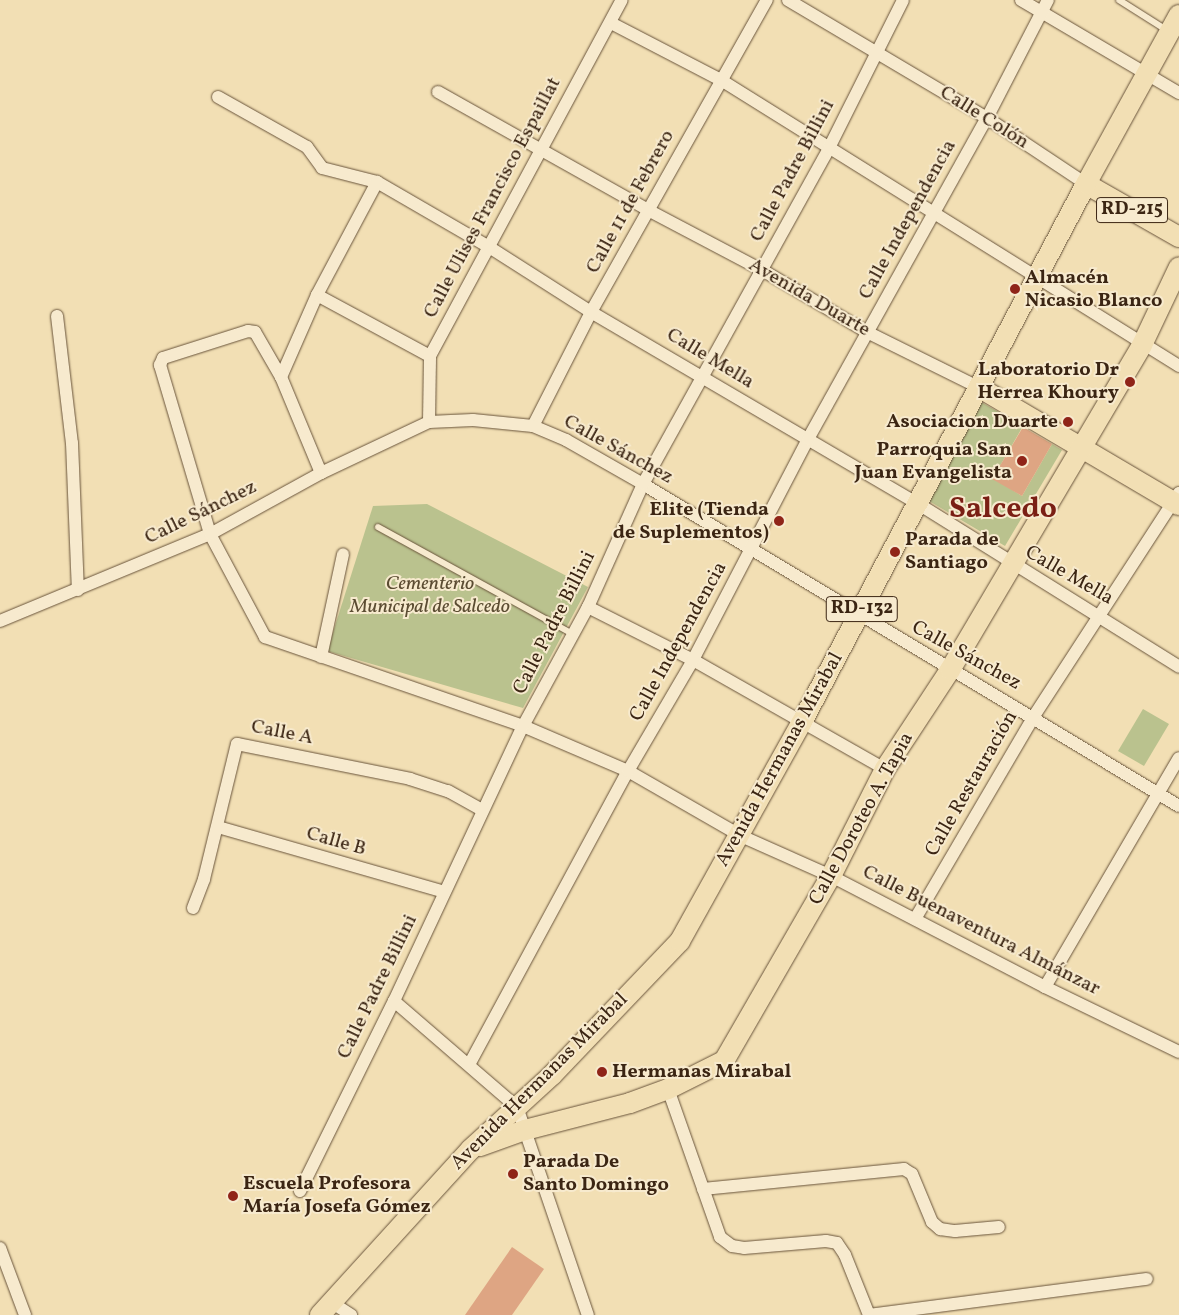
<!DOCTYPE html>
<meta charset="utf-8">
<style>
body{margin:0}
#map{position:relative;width:1179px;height:1315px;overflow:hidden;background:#f2dfb4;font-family:Vollkorn,serif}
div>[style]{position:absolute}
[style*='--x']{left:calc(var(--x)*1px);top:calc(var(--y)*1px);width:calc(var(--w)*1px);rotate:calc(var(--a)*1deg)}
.green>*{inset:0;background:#bac28e}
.building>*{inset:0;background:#dea583}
.roads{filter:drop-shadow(0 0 1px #69543b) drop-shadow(0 0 1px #69543b)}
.service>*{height:6px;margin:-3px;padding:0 3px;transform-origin:3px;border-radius:3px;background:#f7eace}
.minor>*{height:12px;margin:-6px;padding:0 6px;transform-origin:6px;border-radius:6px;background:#f7eace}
.primary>*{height:20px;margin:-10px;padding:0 10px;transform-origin:10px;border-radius:10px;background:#f2dfb4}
.dots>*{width:14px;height:14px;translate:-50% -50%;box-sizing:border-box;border:2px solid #f7eace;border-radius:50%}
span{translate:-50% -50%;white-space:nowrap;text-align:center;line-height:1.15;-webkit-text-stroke:4px #f7eace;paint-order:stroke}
.shield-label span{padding:1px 4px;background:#f7eace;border:1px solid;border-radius:4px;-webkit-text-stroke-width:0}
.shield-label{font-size:19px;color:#3b2513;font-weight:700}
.street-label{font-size:20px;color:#3b2513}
.poi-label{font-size:20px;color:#3b2513;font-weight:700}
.left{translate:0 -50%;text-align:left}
.right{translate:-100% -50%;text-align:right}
.park-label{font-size:20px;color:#5b4c32;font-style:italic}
.town-label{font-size:30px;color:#7a1f14;font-weight:700}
</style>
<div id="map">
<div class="green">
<div style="clip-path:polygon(981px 402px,1023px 426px,993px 478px,1022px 496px,1052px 444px,1062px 450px,1005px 546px,924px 498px)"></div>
<div style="clip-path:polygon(427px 504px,588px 587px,523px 708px,327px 651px,373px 506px)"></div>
<div style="clip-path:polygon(1143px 709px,1169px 724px,1144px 766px,1118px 751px)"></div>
</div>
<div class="building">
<div style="clip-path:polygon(1023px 427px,1052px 444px,1022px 496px,992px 479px)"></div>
<div style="clip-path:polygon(512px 1247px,544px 1269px,512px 1315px,465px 1315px)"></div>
</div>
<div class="roads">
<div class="service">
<div style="--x:1119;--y:0;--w:58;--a:32.3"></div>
<div style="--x:378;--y:527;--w:222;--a:28.8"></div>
</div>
<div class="minor">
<div style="--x:788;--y:0;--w:231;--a:30.7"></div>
<div style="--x:987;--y:118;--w:119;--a:33.7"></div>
<div style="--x:1021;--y:0;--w:183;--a:30.5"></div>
<div style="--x:611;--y:23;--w:124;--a:27.4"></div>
<div style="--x:721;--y:80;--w:540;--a:31.98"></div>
<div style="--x:438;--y:92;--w:241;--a:29.3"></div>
<div style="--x:648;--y:210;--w:129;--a:27.8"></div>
<div style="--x:762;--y:270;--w:122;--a:30.6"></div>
<div style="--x:867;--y:332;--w:126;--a:26.4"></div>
<div style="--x:218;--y:97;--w:102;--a:29.3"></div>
<div style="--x:307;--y:147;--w:26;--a:54"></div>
<div style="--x:322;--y:168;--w:57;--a:14.3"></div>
<div style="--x:377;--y:182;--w:129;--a:30.1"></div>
<div style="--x:489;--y:247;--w:121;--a:32.5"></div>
<div style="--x:591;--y:312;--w:378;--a:30.4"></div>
<div style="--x:917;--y:503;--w:309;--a:32"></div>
<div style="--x:317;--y:295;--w:128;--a:28.4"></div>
<div style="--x:57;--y:316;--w:128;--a:83.3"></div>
<div style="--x:72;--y:443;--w:147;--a:87.7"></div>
<div style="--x:281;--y:377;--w:52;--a:-120"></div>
<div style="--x:255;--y:332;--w:7;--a:-172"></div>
<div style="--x:248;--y:331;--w:89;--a:162.4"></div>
<div style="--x:163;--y:358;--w:8;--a:113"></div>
<div style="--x:160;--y:365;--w:176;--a:73.5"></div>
<div style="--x:210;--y:534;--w:117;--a:61.9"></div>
<div style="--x:265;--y:637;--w:273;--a:19"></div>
<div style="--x:523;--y:726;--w:114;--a:23.2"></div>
<div style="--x:628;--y:771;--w:130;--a:29.9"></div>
<div style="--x:741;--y:836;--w:98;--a:24"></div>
<div style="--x:831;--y:876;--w:241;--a:27.4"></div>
<div style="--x:1045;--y:987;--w:149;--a:25.9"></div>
<div style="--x:429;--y:422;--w:66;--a:-89.1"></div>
<div style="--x:430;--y:356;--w:404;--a:-61.7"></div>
<div style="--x:533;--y:426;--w:128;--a:-63"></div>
<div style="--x:591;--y:312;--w:358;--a:-60.6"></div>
<div style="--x:321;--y:473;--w:104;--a:-112.6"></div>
<div style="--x:281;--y:377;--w:90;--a:-66.3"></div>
<div style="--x:317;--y:295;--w:128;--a:-62"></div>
<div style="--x:588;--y:607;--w:118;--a:26.8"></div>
<div style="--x:693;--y:660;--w:221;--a:29.6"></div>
<div style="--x:0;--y:621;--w:227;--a:-22.5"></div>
<div style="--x:210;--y:534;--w:127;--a:-28.8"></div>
<div style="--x:321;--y:473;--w:119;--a:-25.3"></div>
<div style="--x:429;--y:422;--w:44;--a:-2.6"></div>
<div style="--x:473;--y:420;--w:60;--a:5.7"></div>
<div style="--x:533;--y:426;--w:36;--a:23"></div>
<div style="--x:566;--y:440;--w:89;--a:29.7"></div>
<div style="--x:643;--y:484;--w:625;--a:31"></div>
<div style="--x:321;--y:657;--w:105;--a:-77.9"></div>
<div style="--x:218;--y:827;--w:235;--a:16"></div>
<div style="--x:193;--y:908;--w:31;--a:-69"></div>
<div style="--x:204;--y:879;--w:139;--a:-76.3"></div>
<div style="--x:237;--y:744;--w:177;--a:11.4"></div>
<div style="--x:410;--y:779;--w:40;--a:18"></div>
<div style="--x:448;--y:791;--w:39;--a:29"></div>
<div style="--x:915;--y:919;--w:235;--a:-59.6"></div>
<div style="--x:1034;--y:716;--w:266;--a:-57"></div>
<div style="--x:1045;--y:987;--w:265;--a:-59.7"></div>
<div style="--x:394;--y:1001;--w:162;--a:40.8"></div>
<div style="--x:517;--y:1107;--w:220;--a:71.2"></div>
<div style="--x:470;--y:1063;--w:332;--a:-61.6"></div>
<div style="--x:628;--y:771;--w:129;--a:-59.6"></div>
<div style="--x:693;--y:660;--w:249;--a:-62.5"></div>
<div style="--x:808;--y:439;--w:368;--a:-60.9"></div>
<div style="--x:987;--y:118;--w:133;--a:-62.7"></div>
<div style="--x:668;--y:1089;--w:157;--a:70.6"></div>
<div style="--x:720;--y:1237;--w:15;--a:37"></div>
<div style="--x:732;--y:1246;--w:12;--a:9"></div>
<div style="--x:744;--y:1248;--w:82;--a:-4.9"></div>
<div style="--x:826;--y:1241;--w:11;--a:10"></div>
<div style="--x:837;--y:1243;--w:14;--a:56"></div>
<div style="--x:845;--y:1255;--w:65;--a:68.2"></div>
<div style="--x:703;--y:1189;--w:202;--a:-5.7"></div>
<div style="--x:904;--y:1169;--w:9;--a:32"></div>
<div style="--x:912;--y:1174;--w:52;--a:67.4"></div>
<div style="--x:932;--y:1222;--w:11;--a:41"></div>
<div style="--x:940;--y:1229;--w:15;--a:8"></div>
<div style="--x:955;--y:1231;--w:44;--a:-5.2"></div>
<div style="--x:300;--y:1191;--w:212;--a:-63.7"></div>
<div style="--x:394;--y:1001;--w:304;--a:-64.9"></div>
<div style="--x:523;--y:726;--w:136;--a:-61.4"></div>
<div style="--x:588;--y:607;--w:135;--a:-65.9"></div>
<div style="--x:643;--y:484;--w:384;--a:-61"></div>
<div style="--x:829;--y:148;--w:165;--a:-63.4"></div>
<div style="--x:0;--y:1248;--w:72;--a:69.5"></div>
<div style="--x:331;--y:1302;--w:24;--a:33"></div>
<div style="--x:869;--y:1315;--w:280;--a:-7.4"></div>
</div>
<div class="primary">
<div style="--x:1086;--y:184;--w:107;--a:29.7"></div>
<div style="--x:980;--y:388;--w:231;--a:30.5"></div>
<div style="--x:480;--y:1146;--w:48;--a:-19.6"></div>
<div style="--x:525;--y:1130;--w:108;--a:-14.4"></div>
<div style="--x:630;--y:1103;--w:40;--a:-20.2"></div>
<div style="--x:668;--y:1089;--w:63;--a:-26.6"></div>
<div style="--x:724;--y:1061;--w:214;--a:-60"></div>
<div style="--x:831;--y:876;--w:120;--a:-63.2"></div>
<div style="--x:885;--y:769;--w:118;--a:-56.7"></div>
<div style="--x:950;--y:670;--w:377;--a:-59.4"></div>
<div style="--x:1142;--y:345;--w:86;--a:-64.6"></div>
<div style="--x:320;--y:1315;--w:224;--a:-47.7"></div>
<div style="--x:471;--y:1149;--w:110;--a:-42.4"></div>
<div style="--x:552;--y:1075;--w:185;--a:-46.3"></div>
<div style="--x:680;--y:941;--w:251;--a:-60.9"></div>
<div style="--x:802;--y:722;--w:608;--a:-62.17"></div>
<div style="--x:1086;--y:184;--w:193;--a:-61.2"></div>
</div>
</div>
<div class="dots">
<div style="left:1015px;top:289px;background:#8f2418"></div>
<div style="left:1130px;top:382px;background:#8f2418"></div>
<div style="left:1068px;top:422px;background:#8f2418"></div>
<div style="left:1022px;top:461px;background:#8f2418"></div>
<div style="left:779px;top:521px;background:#8f2418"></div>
<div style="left:895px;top:552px;background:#8f2418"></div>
<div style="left:602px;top:1072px;background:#8f2418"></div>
<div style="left:513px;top:1174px;background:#8f2418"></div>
<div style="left:233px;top:1196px;background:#8f2418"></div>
</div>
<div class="shield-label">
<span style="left:1132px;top:210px">RD-215</span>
<span style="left:862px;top:609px">RD-132</span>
</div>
<div class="street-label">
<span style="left:984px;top:118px;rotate:32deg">Calle Colón</span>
<span style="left:793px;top:171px;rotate:-62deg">Calle Padre Billini</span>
<span style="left:493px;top:198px;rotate:-62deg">Calle Ulises Francisco Espaillat</span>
<span style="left:631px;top:202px;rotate:-61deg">Calle 11 de Febrero</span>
<span style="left:908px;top:220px;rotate:-61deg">Calle Independencia</span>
<span style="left:809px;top:298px;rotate:30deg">Avenida Duarte</span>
<span style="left:710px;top:359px;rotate:31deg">Calle Mella</span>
<span style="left:618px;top:450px;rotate:29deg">Calle Sánchez</span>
<span style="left:201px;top:513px;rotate:-26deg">Calle Sánchez</span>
<span style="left:1069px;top:576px;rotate:30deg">Calle Mella</span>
<span style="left:555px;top:623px;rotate:-63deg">Calle Padre Billini</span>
<span style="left:679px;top:642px;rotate:-61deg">Calle Independencia</span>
<span style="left:966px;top:656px;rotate:29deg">Calle Sánchez</span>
<span style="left:282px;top:733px;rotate:11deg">Calle A</span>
<span style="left:780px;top:760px;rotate:-61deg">Avenida Hermanas Mirabal</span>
<span style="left:972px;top:784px;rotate:-60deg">Calle Restauración</span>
<span style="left:862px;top:819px;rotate:-61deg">Calle Doroteo A. Tapia</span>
<span style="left:336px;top:842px;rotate:16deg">Calle B</span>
<span style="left:981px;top:931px;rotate:27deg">Calle Buenaventura Almánzar</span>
<span style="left:378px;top:987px;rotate:-64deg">Calle Padre Billini</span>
<span style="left:540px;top:1082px;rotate:-45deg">Avenida Hermanas Mirabal</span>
</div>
<div class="poi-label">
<span class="left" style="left:1025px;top:290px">Almacén<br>Nicasio Blanco</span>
<span class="right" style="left:1119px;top:382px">Laboratorio Dr<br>Herrea Khoury</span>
<span class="right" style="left:1058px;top:422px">Asociacion Duarte</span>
<span class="right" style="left:1012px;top:462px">Parroquia San<br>Juan Evangelista</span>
<span class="right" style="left:769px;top:522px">Elite (Tienda<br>de Suplementos)</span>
<span class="left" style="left:905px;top:552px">Parada de<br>Santiago</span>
<span class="left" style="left:612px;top:1072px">Hermanas Mirabal</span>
<span class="left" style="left:523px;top:1174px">Parada De<br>Santo Domingo</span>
<span class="left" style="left:243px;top:1196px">Escuela Profesora<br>María Josefa Gómez</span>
</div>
<div class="park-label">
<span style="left:430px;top:596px">Cementerio<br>Municipal de Salcedo</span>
</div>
<div class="town-label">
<span style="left:1003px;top:509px">Salcedo</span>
</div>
</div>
